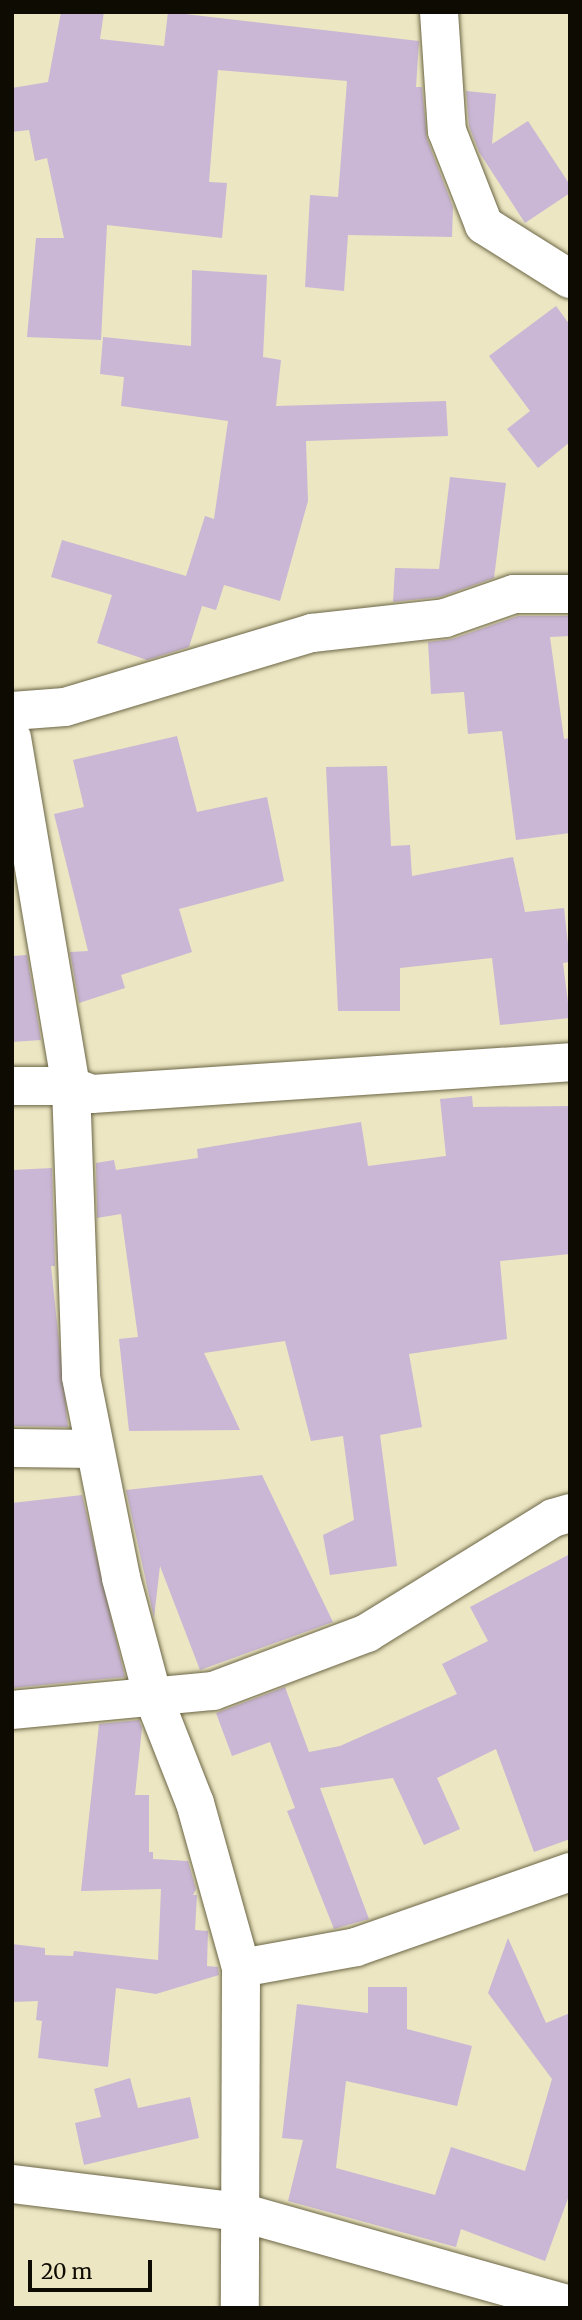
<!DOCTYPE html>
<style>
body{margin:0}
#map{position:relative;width:582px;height:2320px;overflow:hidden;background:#ece6c2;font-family:Merriweather,serif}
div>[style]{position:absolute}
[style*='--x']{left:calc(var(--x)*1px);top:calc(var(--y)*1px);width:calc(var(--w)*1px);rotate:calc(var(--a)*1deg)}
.building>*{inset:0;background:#cab7d5}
.roads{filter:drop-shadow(0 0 2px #6c6646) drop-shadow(0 0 2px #6c6646)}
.street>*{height:38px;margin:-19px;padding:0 19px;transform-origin:19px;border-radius:19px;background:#fff}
span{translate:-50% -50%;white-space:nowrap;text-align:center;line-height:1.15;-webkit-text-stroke:6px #ece6c2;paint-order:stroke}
.frame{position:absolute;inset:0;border:14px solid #0e0b02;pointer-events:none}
.scale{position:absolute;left:28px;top:2260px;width:124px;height:32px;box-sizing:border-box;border:4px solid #0e0b02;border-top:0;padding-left:9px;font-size:21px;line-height:24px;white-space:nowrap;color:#0e0b02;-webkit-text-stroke:5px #ece6c2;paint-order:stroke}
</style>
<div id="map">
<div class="building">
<div style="clip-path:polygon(61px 12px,104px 12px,100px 39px,164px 46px,168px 12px,419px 41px,416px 87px,422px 87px,427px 139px,453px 207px,452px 237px,348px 235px,344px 291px,305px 287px,310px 195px,338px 197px,347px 81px,218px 70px,209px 182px,227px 183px,222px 238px,107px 225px,101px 340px,27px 337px,36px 238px,64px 238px,47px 158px,35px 161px,29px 130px,12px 132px,12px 88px,48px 82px)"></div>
<div style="clip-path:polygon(466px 91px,496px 94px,492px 144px,528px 121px,570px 185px,570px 193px,525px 223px,479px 152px,469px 126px)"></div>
<div style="clip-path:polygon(192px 270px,267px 275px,263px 357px,281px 360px,276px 406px,446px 401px,448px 436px,306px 441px,308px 501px,280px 601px,224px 585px,216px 610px,202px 606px,189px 647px,147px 660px,97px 643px,112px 595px,51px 577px,62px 540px,186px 576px,205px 516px,214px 519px,228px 421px,121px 406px,124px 377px,100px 374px,103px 337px,191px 346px)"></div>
<div style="clip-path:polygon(556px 306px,570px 325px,570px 442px,538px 468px,507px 429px,530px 411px,489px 356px)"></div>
<div style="clip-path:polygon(450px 477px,506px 483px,494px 578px,440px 597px,393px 602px,395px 568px,439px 569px)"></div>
<div style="clip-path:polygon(518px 616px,570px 616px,570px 636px,550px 637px,564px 739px,570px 738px,570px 833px,516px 840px,502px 731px,468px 734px,464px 692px,431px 694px,428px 642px,452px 639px)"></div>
<div style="clip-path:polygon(177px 736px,197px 812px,267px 797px,284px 881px,179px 909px,192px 952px,121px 975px,125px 988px,79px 1003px,70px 952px,88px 951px,54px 814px,84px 807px,73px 760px)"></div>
<div style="clip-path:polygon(387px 766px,391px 846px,410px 845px,412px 876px,513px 857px,525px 912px,564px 908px,570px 962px,563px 963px,570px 1018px,500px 1025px,492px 958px,400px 968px,400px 1011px,338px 1011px,326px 767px)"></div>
<div style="clip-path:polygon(27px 955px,41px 1040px,12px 1042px,12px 956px)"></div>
<div style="clip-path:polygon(472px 1096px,473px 1107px,570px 1106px,570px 1254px,500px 1261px,507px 1339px,409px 1354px,422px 1427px,380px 1435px,397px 1566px,330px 1575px,323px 1535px,354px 1520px,343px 1436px,311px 1441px,285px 1341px,204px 1353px,240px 1430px,129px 1431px,119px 1339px,138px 1337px,121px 1214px,97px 1218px,96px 1163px,114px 1160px,116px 1170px,198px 1158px,197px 1149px,361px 1122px,368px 1166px,446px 1156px,440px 1099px)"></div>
<div style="clip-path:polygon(52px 1168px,55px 1266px,51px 1266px,68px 1427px,12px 1426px,12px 1170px)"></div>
<div style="clip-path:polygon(262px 1475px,333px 1622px,200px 1670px,160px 1566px,154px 1618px,126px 1490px)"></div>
<div style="clip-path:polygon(82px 1495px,125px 1677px,12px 1688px,12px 1503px)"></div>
<div style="clip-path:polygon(570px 1554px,570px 1839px,534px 1852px,496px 1749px,437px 1778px,460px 1829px,424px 1845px,393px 1778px,320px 1788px,369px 1919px,334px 1929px,287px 1811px,295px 1808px,270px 1742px,232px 1756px,216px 1713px,285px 1687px,309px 1752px,340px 1746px,457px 1694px,442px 1664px,488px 1641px,470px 1607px)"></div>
<div style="clip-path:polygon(139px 1720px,142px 1728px,135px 1795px,149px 1795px,149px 1852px,153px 1852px,153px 1859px,188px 1861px,196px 1889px,193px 1895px,197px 1895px,195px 1930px,208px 1931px,207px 1966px,218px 1967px,219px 1975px,156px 1994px,116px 1988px,108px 2067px,38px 2058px,42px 2021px,36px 2020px,38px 2001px,12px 2002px,12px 1944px,45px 1948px,45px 1955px,73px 1956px,74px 1951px,158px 1960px,161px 1889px,81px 1891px,99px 1724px)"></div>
<div style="clip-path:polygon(508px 1938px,546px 2023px,570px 2013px,570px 2193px,545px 2261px,461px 2229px,456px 2247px,288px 2201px,303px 2140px,282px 2138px,297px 2004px,368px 2013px,368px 1987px,407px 1987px,407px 2029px,472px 2046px,457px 2106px,346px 2081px,336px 2168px,435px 2195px,451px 2147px,525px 2171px,552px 2079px,488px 1993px)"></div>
<div style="clip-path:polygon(130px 2078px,138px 2108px,190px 2097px,199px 2138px,84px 2165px,75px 2123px,101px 2117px,94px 2089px)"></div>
</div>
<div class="roads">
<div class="street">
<div style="--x:439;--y:12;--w:119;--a:86.2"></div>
<div style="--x:447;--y:131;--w:101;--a:68.5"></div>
<div style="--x:484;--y:225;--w:102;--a:32.1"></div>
<div style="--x:12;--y:711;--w:53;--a:-4.3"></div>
<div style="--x:65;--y:707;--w:258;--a:-16.7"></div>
<div style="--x:312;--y:633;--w:134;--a:-6.4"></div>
<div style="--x:445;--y:618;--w:73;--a:-19.2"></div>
<div style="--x:514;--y:594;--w:56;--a:0"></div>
<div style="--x:12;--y:738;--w:353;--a:80.4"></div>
<div style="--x:71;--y:1086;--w:291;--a:88"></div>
<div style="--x:81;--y:1377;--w:205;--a:78.7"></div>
<div style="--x:121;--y:1578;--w:120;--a:75"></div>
<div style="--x:152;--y:1694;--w:117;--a:68.5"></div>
<div style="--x:195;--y:1803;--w:171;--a:74.4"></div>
<div style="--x:241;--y:1968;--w:340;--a:90.2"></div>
<div style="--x:12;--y:1086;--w:59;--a:0"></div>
<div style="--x:71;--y:1086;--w:22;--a:21"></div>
<div style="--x:92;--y:1094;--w:479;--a:-3.8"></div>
<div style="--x:12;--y:1448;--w:83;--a:0.7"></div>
<div style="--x:12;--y:1710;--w:202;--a:-5.4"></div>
<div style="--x:213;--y:1691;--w:165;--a:-20.6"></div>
<div style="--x:367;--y:1633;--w:219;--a:-31.7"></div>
<div style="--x:553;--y:1518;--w:18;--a:-16"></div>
<div style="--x:241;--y:1968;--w:117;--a:-10.3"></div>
<div style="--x:356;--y:1947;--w:227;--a:-19.3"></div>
<div style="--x:12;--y:2184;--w:230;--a:7"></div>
<div style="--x:240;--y:2212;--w:343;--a:15.7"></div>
</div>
</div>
<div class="frame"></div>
<div class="scale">20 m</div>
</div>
